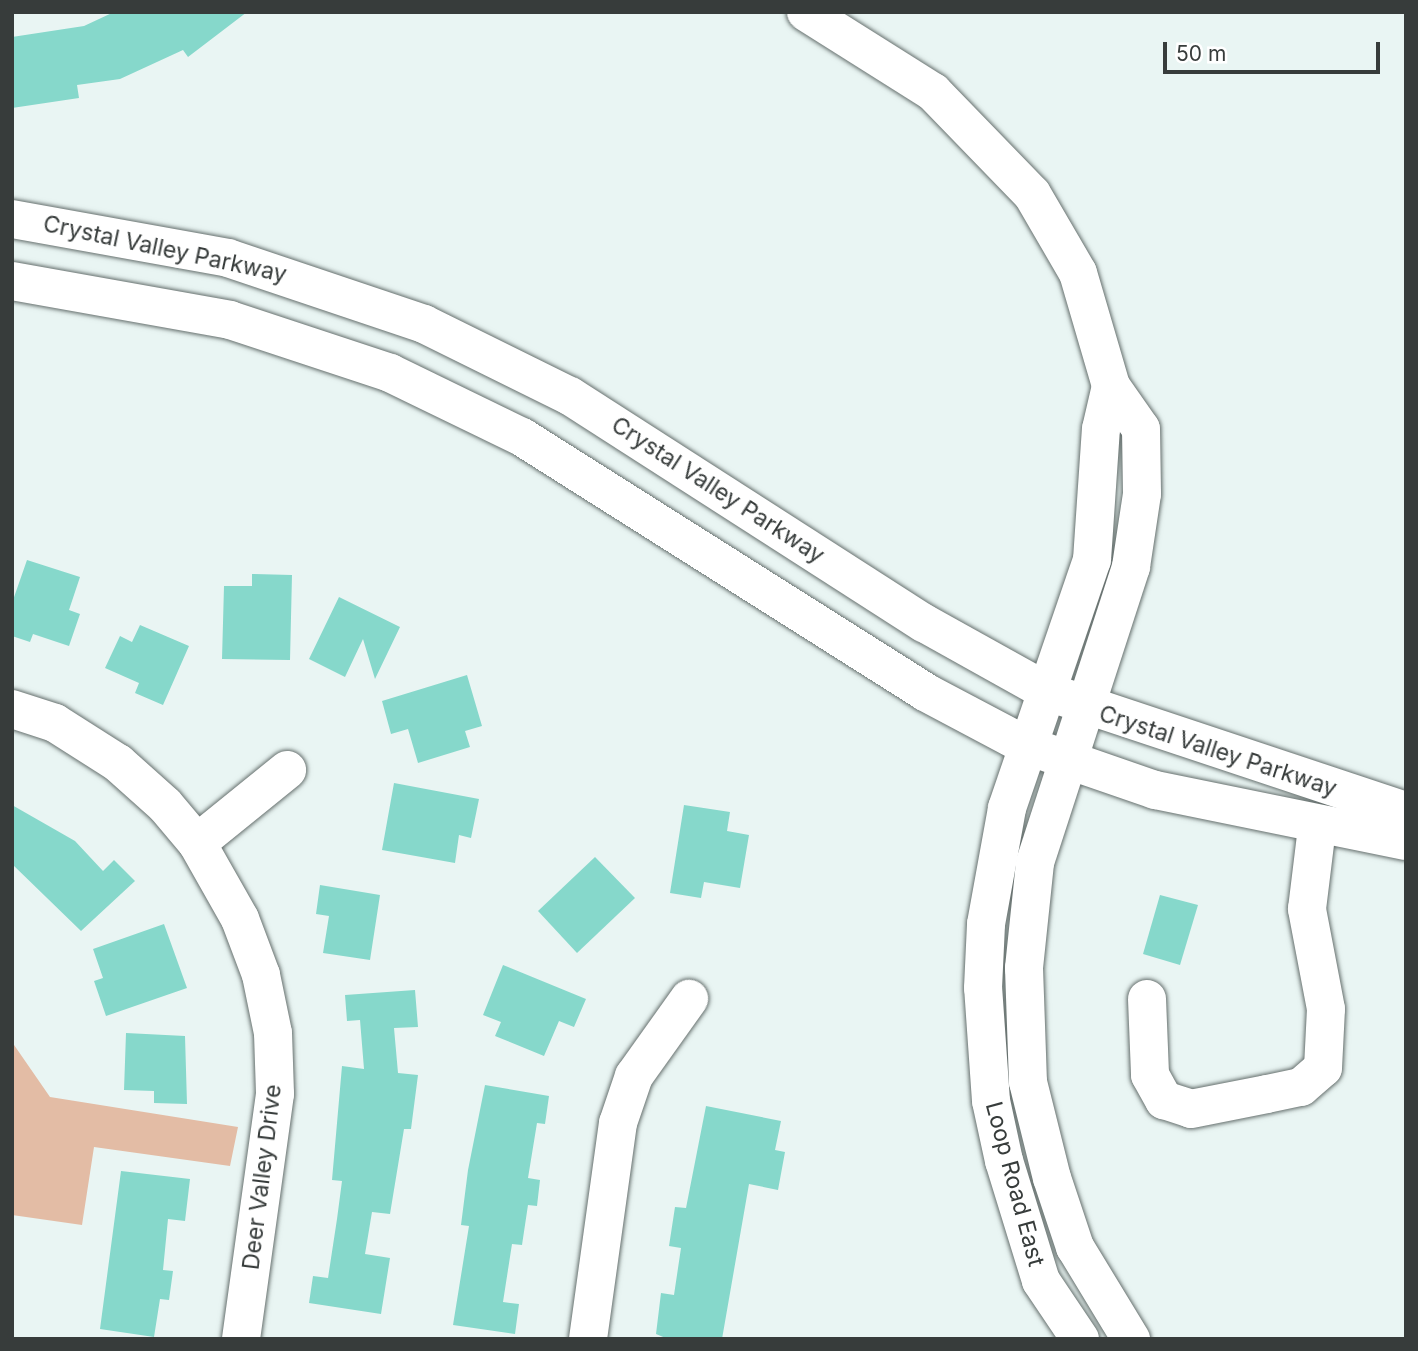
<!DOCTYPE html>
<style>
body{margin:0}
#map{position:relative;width:1418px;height:1351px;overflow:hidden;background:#e9f5f3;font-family:Inter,sans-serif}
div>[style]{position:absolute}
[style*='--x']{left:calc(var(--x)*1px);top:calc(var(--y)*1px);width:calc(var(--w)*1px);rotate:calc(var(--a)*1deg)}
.green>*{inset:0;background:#e3bca5}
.building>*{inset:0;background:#86d8cb}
.roads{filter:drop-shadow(0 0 2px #66706e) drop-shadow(0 0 2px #66706e)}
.minor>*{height:38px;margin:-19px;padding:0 19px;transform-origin:19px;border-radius:19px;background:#fff}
.major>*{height:38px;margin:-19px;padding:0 19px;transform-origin:19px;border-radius:19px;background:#fff}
span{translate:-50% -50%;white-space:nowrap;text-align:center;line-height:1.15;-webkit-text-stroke:6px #fff;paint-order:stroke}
.street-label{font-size:23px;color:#373c3b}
.frame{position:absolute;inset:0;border:14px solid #373c3b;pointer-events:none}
.scale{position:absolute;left:1163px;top:42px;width:217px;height:32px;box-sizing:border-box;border:4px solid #373c3b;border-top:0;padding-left:9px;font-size:21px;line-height:24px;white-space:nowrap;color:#373c3b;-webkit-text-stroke:5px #fff;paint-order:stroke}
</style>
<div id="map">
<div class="green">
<div style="clip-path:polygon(12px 1042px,50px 1097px,238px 1127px,230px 1166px,94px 1147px,82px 1225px,12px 1215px)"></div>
</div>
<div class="building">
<div style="clip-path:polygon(114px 12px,247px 12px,188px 57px,183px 50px,120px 79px,77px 85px,79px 98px,12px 108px,12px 37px,84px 26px)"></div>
<div style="clip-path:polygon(27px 560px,80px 577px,69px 610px,80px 614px,69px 646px,33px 634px,30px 642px,12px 636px,12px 603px)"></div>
<div style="clip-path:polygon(252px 574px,292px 575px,290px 660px,222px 659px,224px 586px,252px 586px)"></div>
<div style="clip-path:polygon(339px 597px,400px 627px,375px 679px,363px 639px,345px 677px,309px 659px)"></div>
<div style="clip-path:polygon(140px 625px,189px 646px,163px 705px,135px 693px,139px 683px,105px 668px,120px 636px,132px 642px)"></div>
<div style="clip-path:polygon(467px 675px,482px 726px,465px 731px,470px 747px,418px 763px,408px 729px,391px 734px,382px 701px)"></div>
<div style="clip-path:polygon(394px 783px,479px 799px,471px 838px,459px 835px,455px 863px,382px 850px)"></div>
<div style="clip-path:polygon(12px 805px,75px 841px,103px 871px,114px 860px,135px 881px,81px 931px,12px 864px)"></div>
<div style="clip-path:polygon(684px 805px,730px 812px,727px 831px,749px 835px,740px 888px,704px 882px,701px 898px,670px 893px)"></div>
<div style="clip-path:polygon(595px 857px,635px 898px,577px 953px,538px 911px)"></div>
<div style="clip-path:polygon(320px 885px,380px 895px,370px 960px,323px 953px,329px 916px,316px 914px)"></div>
<div style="clip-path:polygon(1160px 895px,1198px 905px,1180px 965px,1143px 954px)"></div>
<div style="clip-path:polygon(164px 924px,187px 988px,106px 1016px,94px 981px,103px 978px,93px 949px)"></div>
<div style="clip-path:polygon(503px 965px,586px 999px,574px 1027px,559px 1021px,544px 1056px,495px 1036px,501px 1022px,483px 1015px)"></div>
<div style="clip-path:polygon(415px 990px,418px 1027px,394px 1028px,398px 1073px,418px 1075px,411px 1129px,404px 1129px,390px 1214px,372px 1212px,365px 1254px,390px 1258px,381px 1314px,309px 1303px,313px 1276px,328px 1278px,337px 1219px,342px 1181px,332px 1180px,342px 1066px,364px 1069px,360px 1020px,347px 1021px,345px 995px)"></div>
<div style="clip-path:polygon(126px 1033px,185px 1036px,187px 1104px,154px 1103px,154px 1091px,124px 1090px)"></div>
<div style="clip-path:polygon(485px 1085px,549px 1096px,545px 1124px,537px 1123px,528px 1178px,540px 1180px,537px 1206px,528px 1205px,522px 1245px,512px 1244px,503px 1302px,519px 1304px,515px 1334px,453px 1325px,469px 1226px,461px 1225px,468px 1170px)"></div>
<div style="clip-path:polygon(706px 1106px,781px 1121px,775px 1150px,785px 1152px,778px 1190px,749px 1184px,722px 1339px,668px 1339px,656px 1334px,661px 1293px,674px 1295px,681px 1248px,669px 1246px,675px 1207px,686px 1208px)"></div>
<div style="clip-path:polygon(121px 1171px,190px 1179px,185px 1221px,168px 1219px,163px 1270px,173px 1271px,169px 1300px,160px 1299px,154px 1337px,100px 1329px)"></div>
</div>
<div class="roads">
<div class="minor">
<div style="--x:806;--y:12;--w:150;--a:32.2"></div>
<div style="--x:933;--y:92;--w:142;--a:45.9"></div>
<div style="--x:1032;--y:194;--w:91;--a:59.8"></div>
<div style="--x:1078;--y:273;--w:118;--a:73.7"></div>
<div style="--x:1111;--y:386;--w:52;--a:55.1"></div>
<div style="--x:1141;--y:429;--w:65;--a:89.1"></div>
<div style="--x:1142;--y:494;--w:74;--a:98.6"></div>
<div style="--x:1131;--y:567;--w:311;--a:108"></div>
<div style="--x:1035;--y:863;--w:106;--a:96"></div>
<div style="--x:1024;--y:968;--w:114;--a:88"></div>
<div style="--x:1028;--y:1082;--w:99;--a:76"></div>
<div style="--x:1052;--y:1178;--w:73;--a:71.6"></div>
<div style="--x:1075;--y:1247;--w:108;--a:58.7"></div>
<div style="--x:12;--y:709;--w:45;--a:18"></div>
<div style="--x:55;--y:723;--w:75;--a:32.4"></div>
<div style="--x:118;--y:763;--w:63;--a:41.8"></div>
<div style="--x:165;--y:805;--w:50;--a:49.9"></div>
<div style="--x:197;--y:843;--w:87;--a:60.5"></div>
<div style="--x:240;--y:919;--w:60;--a:69.4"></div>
<div style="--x:261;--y:975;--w:59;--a:78.3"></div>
<div style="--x:273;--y:1033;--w:61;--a:88.1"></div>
<div style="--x:275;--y:1094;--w:247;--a:97.9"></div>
<div style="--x:197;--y:843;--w:116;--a:-39"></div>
<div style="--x:1147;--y:999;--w:76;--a:87.7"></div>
<div style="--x:1150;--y:1075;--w:29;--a:61"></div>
<div style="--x:1164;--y:1100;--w:28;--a:18"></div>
<div style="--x:1191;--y:1109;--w:77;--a:-11.2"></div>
<div style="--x:1267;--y:1094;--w:35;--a:-12"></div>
<div style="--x:1301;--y:1087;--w:29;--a:-41"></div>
<div style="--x:1323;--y:1068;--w:59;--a:-87.1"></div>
<div style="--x:1326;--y:1009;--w:102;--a:-100.8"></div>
<div style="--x:1307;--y:909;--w:83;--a:-83"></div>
<div style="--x:588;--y:1339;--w:218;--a:-82.1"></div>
<div style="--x:618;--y:1123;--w:50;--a:-71.2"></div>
<div style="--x:634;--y:1076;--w:95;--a:-54.5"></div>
<div style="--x:1080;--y:1339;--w:70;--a:-123.9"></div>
<div style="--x:1041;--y:1281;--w:126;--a:-107.1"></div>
<div style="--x:1004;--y:1161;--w:61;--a:-102.2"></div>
<div style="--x:991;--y:1101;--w:113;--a:-94"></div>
<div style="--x:983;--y:988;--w:64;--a:-87.3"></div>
<div style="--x:986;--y:924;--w:118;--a:-79.7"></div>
<div style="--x:1007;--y:808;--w:262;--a:-71.1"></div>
<div style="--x:1092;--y:560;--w:131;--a:-86.1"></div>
<div style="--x:1101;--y:429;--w:44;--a:-76.9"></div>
</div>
<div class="major">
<div style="--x:12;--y:219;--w:219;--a:10.2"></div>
<div style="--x:228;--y:258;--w:207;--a:18.6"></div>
<div style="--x:424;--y:324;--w:163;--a:26.3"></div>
<div style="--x:570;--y:396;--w:421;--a:32.7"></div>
<div style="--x:924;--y:623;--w:142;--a:29.1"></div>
<div style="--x:1048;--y:692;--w:377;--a:18.4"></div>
<div style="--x:12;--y:281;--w:221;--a:10.1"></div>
<div style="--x:230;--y:320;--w:169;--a:18.3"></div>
<div style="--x:390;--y:373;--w:147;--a:25.9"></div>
<div style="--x:522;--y:437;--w:477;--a:32.3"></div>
<div style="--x:925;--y:692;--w:113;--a:27.9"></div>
<div style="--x:1025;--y:745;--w:138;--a:19.1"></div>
<div style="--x:1155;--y:790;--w:256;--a:11.5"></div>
</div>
</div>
<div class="street-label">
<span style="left:165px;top:249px;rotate:12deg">Crystal Valley Parkway</span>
<span style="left:718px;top:490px;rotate:33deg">Crystal Valley Parkway</span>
<span style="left:1218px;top:751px;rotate:18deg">Crystal Valley Parkway</span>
<span style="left:262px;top:1177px;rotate:-83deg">Deer Valley Drive</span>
<span style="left:1015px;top:1184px;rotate:75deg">Loop Road East</span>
</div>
<div class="frame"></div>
<div class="scale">50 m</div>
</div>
